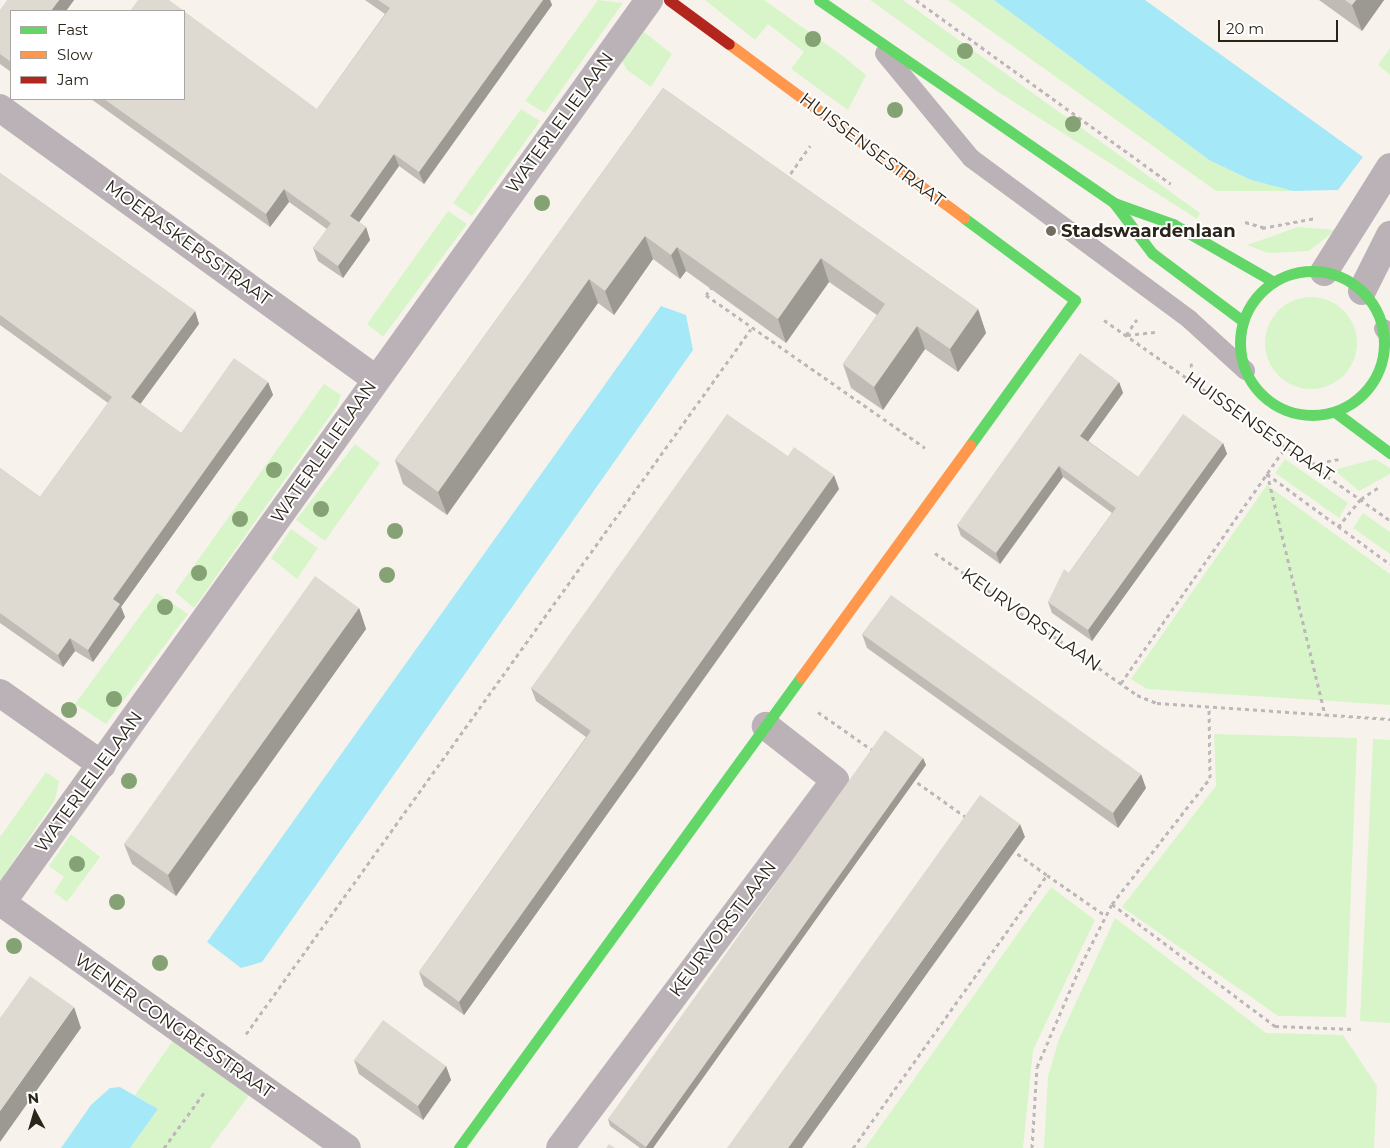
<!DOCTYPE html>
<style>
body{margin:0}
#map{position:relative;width:1390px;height:1148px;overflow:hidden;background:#f7f3ec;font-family:Montserrat,sans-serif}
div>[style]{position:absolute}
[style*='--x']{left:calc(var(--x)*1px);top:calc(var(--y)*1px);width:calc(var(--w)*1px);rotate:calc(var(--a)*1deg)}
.green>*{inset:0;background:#d8f5ca}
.round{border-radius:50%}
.water>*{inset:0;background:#a5e8f7}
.path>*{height:3px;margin-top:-1.5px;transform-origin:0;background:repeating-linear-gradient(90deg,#beb7b9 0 4px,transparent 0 8px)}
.lane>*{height:19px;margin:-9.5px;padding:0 9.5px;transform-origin:9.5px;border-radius:9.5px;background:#bbb2b7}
.street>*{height:28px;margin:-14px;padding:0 14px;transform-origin:14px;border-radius:14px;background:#bbb2b7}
.fast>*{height:11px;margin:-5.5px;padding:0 5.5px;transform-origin:5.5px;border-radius:5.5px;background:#63d668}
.fast>.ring{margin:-5.5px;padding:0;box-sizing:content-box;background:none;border:11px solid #63d668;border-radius:50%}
.slow>*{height:11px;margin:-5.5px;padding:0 5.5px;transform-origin:5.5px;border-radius:5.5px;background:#ff974d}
.jam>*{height:11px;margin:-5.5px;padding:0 5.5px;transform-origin:5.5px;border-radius:5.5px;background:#b3261e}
.trees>*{width:16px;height:16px;margin:-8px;border-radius:50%;background:#85a274}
.wall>*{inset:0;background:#c0bbb4}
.shaded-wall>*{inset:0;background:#9c9992}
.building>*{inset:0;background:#dfdad1}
.dots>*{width:14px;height:14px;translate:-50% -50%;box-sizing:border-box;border:2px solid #fff;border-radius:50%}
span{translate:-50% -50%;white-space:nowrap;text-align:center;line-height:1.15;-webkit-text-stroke:4px #fff;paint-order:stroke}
.street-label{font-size:18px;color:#2b2418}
.poi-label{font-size:18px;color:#2b2418;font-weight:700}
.left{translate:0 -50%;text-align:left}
.legend{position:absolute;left:10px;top:10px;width:175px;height:90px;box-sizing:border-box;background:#fff;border:1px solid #aaa7a3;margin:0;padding:6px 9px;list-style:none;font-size:15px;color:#2b2418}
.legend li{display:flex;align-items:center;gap:10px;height:25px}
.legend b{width:25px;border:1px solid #aaa7a3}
.north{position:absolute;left:10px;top:1088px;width:50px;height:50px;-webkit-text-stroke:4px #fff;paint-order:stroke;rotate:354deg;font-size:14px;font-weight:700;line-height:20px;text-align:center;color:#2b2418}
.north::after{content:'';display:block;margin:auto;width:18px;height:22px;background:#2b2418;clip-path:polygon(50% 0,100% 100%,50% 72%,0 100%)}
.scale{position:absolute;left:1218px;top:20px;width:120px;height:22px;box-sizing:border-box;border:2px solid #2b2418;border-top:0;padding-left:6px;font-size:15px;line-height:18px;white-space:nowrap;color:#2b2418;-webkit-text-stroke:4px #fff;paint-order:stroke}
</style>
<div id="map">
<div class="green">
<div style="clip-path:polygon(598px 0,623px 3px,545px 113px,525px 101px)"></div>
<div style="clip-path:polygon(705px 0,764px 0,843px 56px,866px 75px,848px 110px,791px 69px,804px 52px,768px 24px,755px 40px)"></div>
<div style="clip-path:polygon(870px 0,903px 0,1200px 213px,1197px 219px,997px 91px)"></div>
<div style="clip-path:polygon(948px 0,994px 0,1209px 160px,1251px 180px,1293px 191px,1216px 191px)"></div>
<div style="clip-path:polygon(644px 32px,672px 54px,651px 87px,627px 70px,622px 61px)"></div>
<div style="clip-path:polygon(1390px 48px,1390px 75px,1378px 65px)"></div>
<div style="clip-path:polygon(521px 109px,540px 121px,472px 216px,453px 203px)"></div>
<div style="clip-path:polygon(448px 211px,467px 224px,383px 337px,367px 324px)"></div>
<div style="clip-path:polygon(1298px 227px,1336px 230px,1309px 251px,1268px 253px,1247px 245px)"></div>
<div class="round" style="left:1265px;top:297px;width:92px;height:92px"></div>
<div style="clip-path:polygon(324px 384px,341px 395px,337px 406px,194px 608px,175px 592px)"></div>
<div style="clip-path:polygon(355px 444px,380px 463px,325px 541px,296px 520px)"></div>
<div style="clip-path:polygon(1285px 459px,1348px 503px,1339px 518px,1275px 473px)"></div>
<div style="clip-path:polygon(1375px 459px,1390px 468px,1390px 474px,1359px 491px,1334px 470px)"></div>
<div style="clip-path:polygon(1267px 485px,1390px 574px,1390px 705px,1147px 689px,1131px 679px)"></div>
<div style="clip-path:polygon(1363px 513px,1390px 532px,1390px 554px,1353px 528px)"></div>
<div style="clip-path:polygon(291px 529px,318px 548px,297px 579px,271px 558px)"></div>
<div style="clip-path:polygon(157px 593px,188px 614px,106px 724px,75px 704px)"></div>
<div style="clip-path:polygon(1214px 734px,1357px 738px,1346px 1017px,1278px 1016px,1122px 907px,1216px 786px)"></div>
<div style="clip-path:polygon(1373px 739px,1390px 740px,1390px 1023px,1360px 1021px)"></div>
<div style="clip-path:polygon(46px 772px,59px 781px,55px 800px,0 881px,0 837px)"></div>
<div style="clip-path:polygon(71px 834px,100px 857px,67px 902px,54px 892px,64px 877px,49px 866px)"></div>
<div style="clip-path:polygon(1051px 887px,1095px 920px,1033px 1050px,1023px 1148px,865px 1148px)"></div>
<div style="clip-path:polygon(1115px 918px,1266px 1033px,1343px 1035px,1377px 1086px,1374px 1148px,1044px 1148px,1048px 1076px,1059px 1039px)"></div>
<div style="clip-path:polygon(174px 1039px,250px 1094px,210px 1148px,130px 1148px,158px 1109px,135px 1095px)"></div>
</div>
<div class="water">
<div style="clip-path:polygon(994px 0,1145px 0,1363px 157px,1338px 190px,1293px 191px,1251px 180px,1209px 160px)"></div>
<div style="clip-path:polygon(661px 306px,686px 315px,693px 350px,262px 962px,241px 968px,207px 942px)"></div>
<div style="clip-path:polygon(120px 1087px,158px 1109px,130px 1148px,61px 1148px,91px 1105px,110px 1088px)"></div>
</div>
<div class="path">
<div style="--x:916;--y:0;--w:314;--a:35.8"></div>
<div style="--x:786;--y:180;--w:42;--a:-54.8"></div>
<div style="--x:1245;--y:222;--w:19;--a:16"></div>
<div style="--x:1262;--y:228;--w:55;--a:-10.5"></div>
<div style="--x:713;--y:286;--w:11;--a:128"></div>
<div style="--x:706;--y:295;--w:267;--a:34.9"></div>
<div style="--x:1104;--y:320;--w:349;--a:35"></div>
<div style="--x:1126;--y:335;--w:19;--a:-55"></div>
<div style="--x:1127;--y:335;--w:28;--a:-6"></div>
<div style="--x:1191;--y:363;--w:16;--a:83"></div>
<div style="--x:1311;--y:464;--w:28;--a:-10"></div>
<div style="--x:1267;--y:473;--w:249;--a:76.5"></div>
<div style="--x:1267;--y:474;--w:152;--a:36.2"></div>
<div style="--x:1338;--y:527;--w:36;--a:-51"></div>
<div style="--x:1361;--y:499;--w:23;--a:-34"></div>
<div style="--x:935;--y:553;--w:247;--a:35.1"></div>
<div style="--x:1137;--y:695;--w:22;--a:22"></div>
<div style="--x:1157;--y:703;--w:234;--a:3.9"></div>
<div style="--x:1121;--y:683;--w:287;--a:-55.1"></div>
<div style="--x:818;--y:712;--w:68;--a:34.9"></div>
<div style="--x:911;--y:778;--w:69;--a:35.5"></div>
<div style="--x:1011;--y:849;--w:44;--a:35.8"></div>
<div style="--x:1112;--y:904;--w:204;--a:36.8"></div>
<div style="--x:1275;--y:1026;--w:78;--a:2.2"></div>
<div style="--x:246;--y:1034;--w:867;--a:-54.39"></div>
<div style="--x:164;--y:1148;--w:72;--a:-54.1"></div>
<div style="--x:853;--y:1148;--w:335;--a:-54.6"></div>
<div style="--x:1047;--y:875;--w:72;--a:34.8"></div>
<div style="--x:1032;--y:1148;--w:81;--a:-86.5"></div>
<div style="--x:1037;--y:1067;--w:111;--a:-66.7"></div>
<div style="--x:1081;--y:965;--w:68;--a:-63.1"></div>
<div style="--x:1112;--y:904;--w:160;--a:-52.1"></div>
<div style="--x:1210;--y:778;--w:71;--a:-90.8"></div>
</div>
<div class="lane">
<div style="--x:884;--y:53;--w:136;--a:50.4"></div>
<div style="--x:971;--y:158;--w:271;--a:36.4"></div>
<div style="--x:1189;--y:319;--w:76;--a:42.3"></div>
<div style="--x:1383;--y:328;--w:12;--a:55"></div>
</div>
<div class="street">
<div style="--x:0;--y:108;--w:463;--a:35.8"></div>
<div style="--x:1324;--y:272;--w:124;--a:-57.8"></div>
<div style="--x:1362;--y:291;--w:63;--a:-63.4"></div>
<div style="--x:0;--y:693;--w:125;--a:35.2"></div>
<div style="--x:2;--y:903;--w:423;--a:35.4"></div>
<div style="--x:0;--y:905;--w:1114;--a:-54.35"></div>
<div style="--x:560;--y:1148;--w:459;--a:-53.2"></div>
<div style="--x:835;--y:780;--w:88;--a:-142"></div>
</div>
<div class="fast">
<div style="--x:819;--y:0;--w:358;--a:34.5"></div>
<div style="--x:1114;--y:203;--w:63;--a:19.6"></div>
<div style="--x:1173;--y:224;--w:116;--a:29.9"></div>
<div style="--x:1114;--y:203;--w:63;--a:52.8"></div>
<div style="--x:1152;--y:253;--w:114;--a:36.8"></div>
<div style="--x:964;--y:218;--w:138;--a:36.5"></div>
<div style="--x:1075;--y:300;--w:179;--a:125.9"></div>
<div class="ring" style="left:1240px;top:271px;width:133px;height:133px"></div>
<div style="--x:1335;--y:412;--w:69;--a:36.7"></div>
<div style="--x:459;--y:1148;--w:582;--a:-54.02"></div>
</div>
<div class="slow">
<div style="--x:729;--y:44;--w:292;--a:36.5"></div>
<div style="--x:801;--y:677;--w:287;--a:-53.9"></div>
</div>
<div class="jam">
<div style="--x:669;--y:0;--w:74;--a:36.3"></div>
</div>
<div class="trees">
<div style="left:813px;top:39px"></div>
<div style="left:965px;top:51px"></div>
<div style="left:895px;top:110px"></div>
<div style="left:1073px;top:124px"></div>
<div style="left:542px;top:203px"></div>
<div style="left:274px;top:470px"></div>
<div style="left:321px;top:509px"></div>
<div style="left:240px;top:519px"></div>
<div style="left:395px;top:531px"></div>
<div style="left:199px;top:573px"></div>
<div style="left:387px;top:575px"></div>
<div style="left:165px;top:607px"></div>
<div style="left:114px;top:699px"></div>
<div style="left:69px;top:710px"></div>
<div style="left:129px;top:781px"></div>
<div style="left:77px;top:864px"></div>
<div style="left:117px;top:902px"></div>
<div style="left:14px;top:946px"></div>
<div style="left:160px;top:963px"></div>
</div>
<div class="wall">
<div style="clip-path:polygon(74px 0,66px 11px,11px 11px,11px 72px,0 64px,0 10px)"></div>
<div style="clip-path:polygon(365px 0,550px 0,552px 5px,424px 184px,399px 166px,359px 222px,366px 227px,370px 240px,343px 278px,318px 261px,313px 248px,327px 229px,289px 202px,270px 227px,91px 99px,184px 99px,317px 109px,385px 14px)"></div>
<div style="clip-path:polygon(1319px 0,1384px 0,1362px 31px)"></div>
<div style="clip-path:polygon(663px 88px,978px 309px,986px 333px,958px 372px,925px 349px,883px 410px,851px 388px,843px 364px,877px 315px,829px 282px,786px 343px,686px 271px,680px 279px,653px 259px,614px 315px,598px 303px,447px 515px,403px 484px,395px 460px)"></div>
<div style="clip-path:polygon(0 173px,195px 311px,199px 324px,140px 404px,181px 433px,268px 382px,273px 395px,121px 607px,125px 617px,93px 662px,75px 651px,63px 667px,0 623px,0 468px,40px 497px,108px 403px,0 325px)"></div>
<div style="clip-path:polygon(1119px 382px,1123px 393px,1088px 441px,1138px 477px,1223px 443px,1227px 454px,1092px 641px,1052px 613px,1048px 602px,1112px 513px,1063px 477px,1000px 564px,961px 536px,957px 525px)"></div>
<div style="clip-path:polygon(788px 456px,839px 489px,464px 1015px,424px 986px,419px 972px,586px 737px,536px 701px,531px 688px)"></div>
<div style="clip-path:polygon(359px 608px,366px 629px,176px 896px,132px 864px,124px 844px)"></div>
<div style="clip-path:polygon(862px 634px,1146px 788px,1118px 828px,867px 648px)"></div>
<div style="clip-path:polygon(923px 758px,926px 765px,653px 1148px,640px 1148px,610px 1126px,608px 1119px)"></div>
<div style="clip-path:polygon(354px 1060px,446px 1066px,451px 1080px,423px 1120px,359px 1074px)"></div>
</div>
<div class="shaded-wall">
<div style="clip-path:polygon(59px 0,74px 0,66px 11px,51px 11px)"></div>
<div style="clip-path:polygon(543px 0,550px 0,552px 5px,424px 184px,419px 172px)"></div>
<div style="clip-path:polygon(1356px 0,1384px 0,1362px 31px,1352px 5px)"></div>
<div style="clip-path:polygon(394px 154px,399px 166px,355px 228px,350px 216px)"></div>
<div style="clip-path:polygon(284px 189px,289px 202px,270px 227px,266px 214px)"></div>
<div style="clip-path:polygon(366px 227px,370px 240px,343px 278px,338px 266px)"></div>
<div style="clip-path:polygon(645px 236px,653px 259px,614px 315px,605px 291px)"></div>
<div style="clip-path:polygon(677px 247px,686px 271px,680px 279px,671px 255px)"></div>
<div style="clip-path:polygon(821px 258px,829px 282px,786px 343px,778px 319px)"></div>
<div style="clip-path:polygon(589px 279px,598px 303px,447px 515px,438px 492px)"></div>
<div style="clip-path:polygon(978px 309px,986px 333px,958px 372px,950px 349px)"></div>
<div style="clip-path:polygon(195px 311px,199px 324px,136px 410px,131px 397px)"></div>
<div style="clip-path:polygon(917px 326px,925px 349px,883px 410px,874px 387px)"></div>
<div style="clip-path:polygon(268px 382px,273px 395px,121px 607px,125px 617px,93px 662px,88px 650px,113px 599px)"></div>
<div style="clip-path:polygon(1119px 382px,1123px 393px,1084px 447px,1080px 436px)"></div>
<div style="clip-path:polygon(1223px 443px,1227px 454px,1092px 641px,1088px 630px)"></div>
<div style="clip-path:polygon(1059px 466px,1063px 477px,1000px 564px,996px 553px)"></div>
<div style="clip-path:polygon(834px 475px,839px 489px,464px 1015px,459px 1002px)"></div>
<div style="clip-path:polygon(359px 608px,366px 629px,176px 896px,168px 875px)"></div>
<div style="clip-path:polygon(70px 638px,75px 651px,63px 667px,58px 655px)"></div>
<div style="clip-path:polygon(923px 758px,926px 765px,653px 1148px,646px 1148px,646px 1147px)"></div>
<div style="clip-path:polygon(1141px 774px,1146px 788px,1118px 828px,1113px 813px)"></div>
<div style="clip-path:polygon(1020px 824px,1025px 837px,802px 1148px,788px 1148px)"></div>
<div style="clip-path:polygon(74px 1007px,81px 1028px,0 1142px,0 1111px)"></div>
<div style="clip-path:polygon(446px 1066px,451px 1080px,423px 1120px,418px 1106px)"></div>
</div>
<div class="building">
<div style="clip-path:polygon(7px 0,59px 0,51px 11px,11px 11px,11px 62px,0 54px,0 10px)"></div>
<div style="clip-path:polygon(138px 0,169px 0,317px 109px,390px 8px,378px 0,543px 0,419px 172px,394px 154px,350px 216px,366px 227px,338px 266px,313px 248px,331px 223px,284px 189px,266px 214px,104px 99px,184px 99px,184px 11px,130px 11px)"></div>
<div style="clip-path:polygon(1345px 0,1356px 0,1352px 5px)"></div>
<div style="clip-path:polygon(663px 88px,978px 309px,950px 349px,917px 326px,874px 387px,843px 364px,885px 304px,821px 258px,778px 319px,677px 247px,671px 255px,645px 236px,605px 291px,589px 279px,438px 492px,395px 460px)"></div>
<div style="clip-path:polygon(0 173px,195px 311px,131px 397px,181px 433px,234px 358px,268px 382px,113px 599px,120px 604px,88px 650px,70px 638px,58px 655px,0 613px,0 468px,40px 497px,112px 397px,0 315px)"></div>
<div style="clip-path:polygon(1080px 353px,1119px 382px,1080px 436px,1138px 477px,1183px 414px,1223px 443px,1088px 630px,1048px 602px,1064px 569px,1069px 573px,1116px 508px,1059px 466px,996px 553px,957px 525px)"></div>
<div style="clip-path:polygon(727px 414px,788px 456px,794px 447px,834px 475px,459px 1002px,419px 972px,591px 731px,531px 688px)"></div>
<div style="clip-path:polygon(315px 576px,359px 608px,168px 875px,124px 844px)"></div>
<div style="clip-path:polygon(891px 595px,1141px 774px,1113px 813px,862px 634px)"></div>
<div style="clip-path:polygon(885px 730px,923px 758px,646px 1147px,608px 1119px)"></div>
<div style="clip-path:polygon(980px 795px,1020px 824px,788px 1148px,727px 1148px)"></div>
<div style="clip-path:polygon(30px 976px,74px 1007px,0 1111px,0 1018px)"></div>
<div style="clip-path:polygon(383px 1020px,446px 1066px,418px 1106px,354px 1060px)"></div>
<div style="clip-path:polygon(609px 1144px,615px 1148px,606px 1148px)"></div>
</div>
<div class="dots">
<div style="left:1051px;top:231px;background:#726c62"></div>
</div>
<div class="street-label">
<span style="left:560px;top:123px;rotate:-54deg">WATERLELIELAAN</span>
<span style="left:872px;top:150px;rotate:37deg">HUISSENSESTRAAT</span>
<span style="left:188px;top:243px;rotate:36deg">MOERASKERSSTRAAT</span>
<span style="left:1259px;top:427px;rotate:35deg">HUISSENSESTRAAT</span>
<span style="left:324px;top:452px;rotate:-55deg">WATERLELIELAAN</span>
<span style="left:1031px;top:620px;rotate:35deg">KEURVORSTLAAN</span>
<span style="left:89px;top:782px;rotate:-54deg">WATERLELIELAAN</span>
<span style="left:723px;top:929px;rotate:-53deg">KEURVORSTLAAN</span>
<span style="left:174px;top:1026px;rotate:35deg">WENER CONGRESSTRAAT</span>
</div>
<div class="poi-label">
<span class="left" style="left:1061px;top:231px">Stadswaardenlaan</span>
</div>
<ul class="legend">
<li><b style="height:6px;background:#63d668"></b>Fast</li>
<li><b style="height:6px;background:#ff974d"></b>Slow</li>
<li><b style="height:6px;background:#b3261e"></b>Jam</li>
</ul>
<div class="north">N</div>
<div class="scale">20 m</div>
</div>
